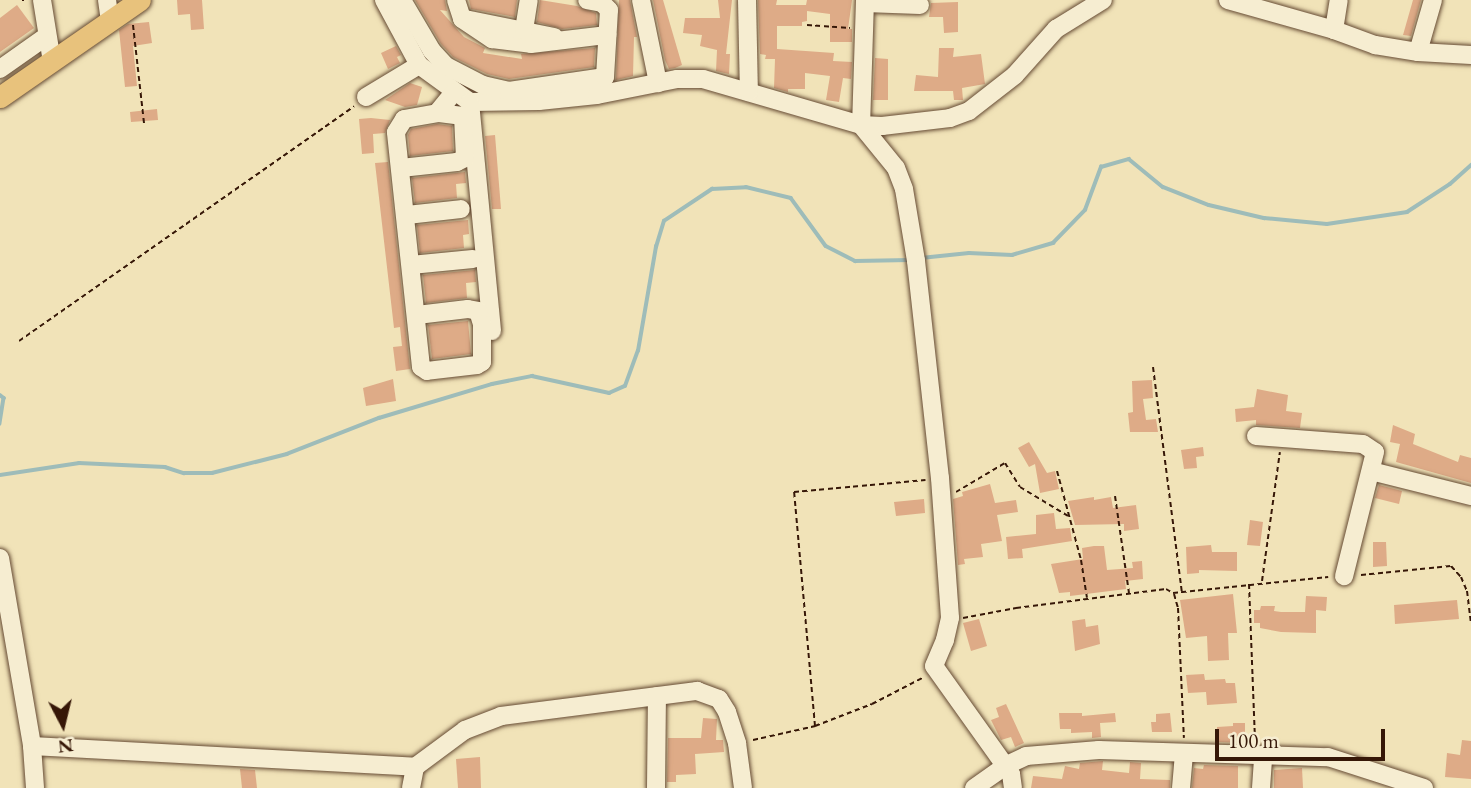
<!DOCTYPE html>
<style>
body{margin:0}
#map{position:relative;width:1471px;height:788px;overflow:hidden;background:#f1e3b8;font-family:"EB Garamond",serif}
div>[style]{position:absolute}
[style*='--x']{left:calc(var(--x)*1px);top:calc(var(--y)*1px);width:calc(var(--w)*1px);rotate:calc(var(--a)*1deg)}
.stream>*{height:3.5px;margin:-1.75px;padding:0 1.75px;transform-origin:1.75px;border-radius:1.75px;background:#9ebcb9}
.building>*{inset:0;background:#deab87}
.path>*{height:2px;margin-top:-1px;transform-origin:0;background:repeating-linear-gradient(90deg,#361707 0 5px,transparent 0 8.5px)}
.roads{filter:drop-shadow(0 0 2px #654a33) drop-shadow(0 0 2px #654a33)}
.minor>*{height:18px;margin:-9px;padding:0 9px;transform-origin:9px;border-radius:9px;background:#f6edd1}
.major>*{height:21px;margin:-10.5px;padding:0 10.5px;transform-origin:10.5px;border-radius:10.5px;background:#e8c27c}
span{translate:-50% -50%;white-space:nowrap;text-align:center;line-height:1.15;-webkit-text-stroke:7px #f6edd1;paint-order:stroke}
.north{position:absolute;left:28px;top:690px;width:70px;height:70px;-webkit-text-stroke:5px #f6edd1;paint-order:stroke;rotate:173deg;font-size:19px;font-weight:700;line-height:28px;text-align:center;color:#361707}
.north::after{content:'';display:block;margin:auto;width:24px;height:32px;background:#361707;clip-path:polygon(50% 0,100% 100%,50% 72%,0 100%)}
.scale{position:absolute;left:1215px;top:729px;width:170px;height:32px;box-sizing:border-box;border:4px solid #361707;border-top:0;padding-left:9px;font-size:21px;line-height:24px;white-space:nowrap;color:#361707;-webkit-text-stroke:5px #f6edd1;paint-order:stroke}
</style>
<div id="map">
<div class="stream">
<div style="--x:921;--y:258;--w:48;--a:-5.9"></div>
<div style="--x:969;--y:253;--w:43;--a:2.7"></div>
<div style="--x:1012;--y:255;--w:43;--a:-16.3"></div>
<div style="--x:1053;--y:243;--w:46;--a:-45.9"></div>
<div style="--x:1085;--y:210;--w:46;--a:-69.6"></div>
<div style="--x:1101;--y:167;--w:29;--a:-16"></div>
<div style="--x:1129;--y:159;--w:44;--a:39.5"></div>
<div style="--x:1163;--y:187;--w:49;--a:21.4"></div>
<div style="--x:1209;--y:205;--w:57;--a:13.3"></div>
<div style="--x:1264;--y:218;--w:63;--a:5.4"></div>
<div style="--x:1327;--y:224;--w:81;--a:-8.5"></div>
<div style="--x:1407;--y:212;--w:51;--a:-33.1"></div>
<div style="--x:1450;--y:184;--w:28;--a:-42"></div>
<div style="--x:0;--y:395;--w:5;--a:37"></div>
<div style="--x:4;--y:398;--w:26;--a:99"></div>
<div style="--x:0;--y:475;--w:80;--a:-8.6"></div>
<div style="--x:79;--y:463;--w:86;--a:2.7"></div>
<div style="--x:165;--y:467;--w:20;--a:18"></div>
<div style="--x:184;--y:473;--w:28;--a:0"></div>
<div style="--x:212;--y:473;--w:77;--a:-14.2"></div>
<div style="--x:287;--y:454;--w:99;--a:-21.4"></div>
<div style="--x:379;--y:418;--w:118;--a:-16.7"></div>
<div style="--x:492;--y:384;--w:41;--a:-11.3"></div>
<div style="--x:532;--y:376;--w:79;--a:12.4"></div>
<div style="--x:609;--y:393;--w:17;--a:-24"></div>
<div style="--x:625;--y:386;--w:37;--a:-70"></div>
<div style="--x:638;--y:351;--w:106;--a:-80.2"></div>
<div style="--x:656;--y:247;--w:27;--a:-73"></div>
<div style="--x:664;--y:221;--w:58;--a:-33.7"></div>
<div style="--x:712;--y:189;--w:34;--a:-3"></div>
<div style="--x:746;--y:187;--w:46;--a:13.7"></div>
<div style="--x:791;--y:198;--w:59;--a:53.9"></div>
<div style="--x:826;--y:246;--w:33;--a:27"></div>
<div style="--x:855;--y:261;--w:55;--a:-1"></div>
</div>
<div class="building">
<div style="clip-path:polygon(177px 0,202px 0,204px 29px,191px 30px,190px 14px,178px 15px)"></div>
<div style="clip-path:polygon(415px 0,445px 0,447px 11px,440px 10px,464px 37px,485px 48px,483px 53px,522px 59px,521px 54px,595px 48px,594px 67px,509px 79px,487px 74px,453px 57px,441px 44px)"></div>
<div style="clip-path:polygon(469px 0,517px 0,515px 17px,471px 9px)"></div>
<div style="clip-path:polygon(540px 0,577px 6px,596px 13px,597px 25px,562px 29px,537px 22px)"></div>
<div style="clip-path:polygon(619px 0,630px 0,637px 37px,634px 37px,633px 76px,616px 80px)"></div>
<div style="clip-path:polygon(653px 0,663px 0,682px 65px,675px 68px,669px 69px,665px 60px)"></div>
<div style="clip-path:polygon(718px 0,732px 0,726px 54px,730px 54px,729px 74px,716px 71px,717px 50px,700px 46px,702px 35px,683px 33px,685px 18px,720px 18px)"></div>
<div style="clip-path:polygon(758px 0,777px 0,776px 5px,806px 5px,807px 0,852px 0,848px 29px,852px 29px,852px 42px,830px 42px,830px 14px,807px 11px,807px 21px,802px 22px,802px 26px,777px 26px,777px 49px,834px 53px,833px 61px,852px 62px,851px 79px,843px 78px,839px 102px,826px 100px,830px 76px,805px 73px,805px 89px,788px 89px,788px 92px,774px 88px,775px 59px,765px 59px,766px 55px,760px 54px)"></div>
<div style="clip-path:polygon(1413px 0,1421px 0,1411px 36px,1403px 35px)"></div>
<div style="clip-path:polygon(958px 2px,958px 32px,944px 33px,943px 17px,929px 17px,931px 3px)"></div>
<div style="clip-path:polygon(17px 5px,34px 28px,0 52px,0 18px)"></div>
<div style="clip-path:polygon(149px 22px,152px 43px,133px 46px,137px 86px,125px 87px,119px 30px,128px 24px)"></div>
<div style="clip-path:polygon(396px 46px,401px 55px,397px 57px,400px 63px,388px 69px,381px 53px)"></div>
<div style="clip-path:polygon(939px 48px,954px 48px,953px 57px,981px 54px,985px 84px,962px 88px,963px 100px,954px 100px,953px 91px,914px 91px,916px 75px,938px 77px)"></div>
<div style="clip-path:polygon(875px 58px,888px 59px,888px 100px,873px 100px)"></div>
<div style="clip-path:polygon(410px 83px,422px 87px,417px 105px,405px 107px,385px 100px)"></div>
<div style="clip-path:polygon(157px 109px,158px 120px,131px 122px,130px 112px)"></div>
<div style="clip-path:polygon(371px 118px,390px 120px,385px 133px,373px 134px,374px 153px,362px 154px,359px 119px)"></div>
<div style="clip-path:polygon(437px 124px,452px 126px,453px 151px,410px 156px,408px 135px,411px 129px)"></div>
<div style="clip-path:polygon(495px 135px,501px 209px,492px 209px,485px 136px)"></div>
<div style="clip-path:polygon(388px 162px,410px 369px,396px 371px,393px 347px,402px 346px,400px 327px,394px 328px,375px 163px)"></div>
<div style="clip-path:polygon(465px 172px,466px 183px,456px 184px,457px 198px,415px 203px,412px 178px)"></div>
<div style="clip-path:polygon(468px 220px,469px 234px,463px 235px,464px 248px,420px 253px,417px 225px)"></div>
<div style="clip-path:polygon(475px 270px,476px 282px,466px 283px,467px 298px,426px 303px,423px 275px)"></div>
<div style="clip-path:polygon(468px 321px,471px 354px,432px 359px,428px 325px)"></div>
<div style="clip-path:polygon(393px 379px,396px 401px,366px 406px,363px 388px)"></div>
<div style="clip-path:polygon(1152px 380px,1153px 398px,1143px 399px,1146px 420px,1156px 419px,1158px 432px,1130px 432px,1128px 413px,1133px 412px,1132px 381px)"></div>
<div style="clip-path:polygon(1257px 389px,1288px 395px,1286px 411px,1302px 413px,1300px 428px,1256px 425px,1256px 420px,1236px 422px,1235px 409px,1254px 407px)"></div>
<div style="clip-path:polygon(1393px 425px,1415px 434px,1413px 444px,1458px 462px,1460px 455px,1471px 458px,1471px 483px,1396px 462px,1400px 444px,1390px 442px)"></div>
<div style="clip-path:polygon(1029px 442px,1047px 473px,1055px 471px,1059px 489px,1040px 493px,1035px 464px,1029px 467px,1018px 448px)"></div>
<div style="clip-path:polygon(1203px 447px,1204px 456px,1196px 457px,1197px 468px,1184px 469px,1181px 450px)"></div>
<div style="clip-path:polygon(990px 484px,995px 503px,1016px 500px,1018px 512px,997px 515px,1002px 541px,981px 544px,983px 557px,964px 559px,965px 564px,958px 565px,953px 499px,963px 496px,962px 492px)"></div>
<div style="clip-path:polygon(1379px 485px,1402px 491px,1399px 504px,1375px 498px)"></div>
<div style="clip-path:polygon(1094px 497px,1094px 500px,1111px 497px,1113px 508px,1136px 505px,1139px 529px,1124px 531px,1124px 524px,1075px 525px,1068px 501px)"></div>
<div style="clip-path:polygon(924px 499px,925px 513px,896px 516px,894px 502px)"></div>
<div style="clip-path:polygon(1054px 513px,1056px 529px,1070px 528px,1072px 541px,1022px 549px,1023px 558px,1008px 559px,1006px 537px,1036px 534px,1036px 515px)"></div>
<div style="clip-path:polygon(1250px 520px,1263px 522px,1260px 546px,1247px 545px)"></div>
<div style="clip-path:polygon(1373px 542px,1386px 542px,1387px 566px,1373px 567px)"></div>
<div style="clip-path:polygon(1211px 545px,1212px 552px,1237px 552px,1237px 571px,1199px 570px,1199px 573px,1187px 574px,1186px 547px)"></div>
<div style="clip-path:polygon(1094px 546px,1104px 546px,1107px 570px,1133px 568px,1132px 562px,1142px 561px,1143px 579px,1125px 581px,1126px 589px,1070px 596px,1070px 592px,1059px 593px,1051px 564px,1083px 559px,1082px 548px)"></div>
<div style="clip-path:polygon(1233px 594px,1237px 633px,1228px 633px,1229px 660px,1208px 661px,1207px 636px,1186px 638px,1180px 600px)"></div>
<div style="clip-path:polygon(1306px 596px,1327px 597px,1326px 611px,1316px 610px,1316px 633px,1281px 632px,1260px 628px,1260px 623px,1254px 623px,1254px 610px,1260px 610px,1261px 606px,1275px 606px,1274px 611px,1281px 612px,1305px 612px)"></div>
<div style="clip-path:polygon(1457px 600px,1459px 619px,1395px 624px,1394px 605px)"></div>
<div style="clip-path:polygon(979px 619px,987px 646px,971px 651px,963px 623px)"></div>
<div style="clip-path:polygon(1085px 619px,1086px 627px,1098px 625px,1100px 644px,1075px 651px,1072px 621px)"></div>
<div style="clip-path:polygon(1204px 674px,1205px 680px,1225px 679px,1226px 683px,1235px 683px,1237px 703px,1207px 705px,1206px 692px,1188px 693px,1186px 675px)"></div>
<div style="clip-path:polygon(1006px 704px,1024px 743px,1015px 747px,1011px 737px,1001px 740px,991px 720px,999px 717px,996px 708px)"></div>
<div style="clip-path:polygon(1059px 713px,1082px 713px,1082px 716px,1115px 713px,1116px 722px,1100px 723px,1101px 737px,1092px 738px,1092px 732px,1071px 733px,1071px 729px,1060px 729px)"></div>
<div style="clip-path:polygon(1170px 713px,1172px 732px,1152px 732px,1151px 722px,1156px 722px,1156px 714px)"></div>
<div style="clip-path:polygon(703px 718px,717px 719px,716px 740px,723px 740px,724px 752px,695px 754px,696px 774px,676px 775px,676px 782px,667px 782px,668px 738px,701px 738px)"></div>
<div style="clip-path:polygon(1233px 723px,1245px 723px,1245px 743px,1217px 742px,1217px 727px,1233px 726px)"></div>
<div style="clip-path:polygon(1462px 740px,1471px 741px,1471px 779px,1445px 777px,1447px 753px,1460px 755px)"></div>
<div style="clip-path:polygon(480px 757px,481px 788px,458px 788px,456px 759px)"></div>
<div style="clip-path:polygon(1103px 761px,1102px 770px,1129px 773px,1130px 762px,1141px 763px,1140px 779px,1170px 780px,1170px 788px,1031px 788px,1033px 776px,1062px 779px,1065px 766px,1079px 769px,1080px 763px)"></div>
<div style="clip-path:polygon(1204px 765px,1238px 766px,1238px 788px,1192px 788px,1194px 768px,1203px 769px)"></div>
<div style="clip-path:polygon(1302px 768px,1303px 788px,1274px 788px,1274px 770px)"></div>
<div style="clip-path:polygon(240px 769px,255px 770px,257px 788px,242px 788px)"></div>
</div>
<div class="path">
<div style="--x:23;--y:0;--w:1;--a:90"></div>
<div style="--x:133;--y:25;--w:99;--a:83.6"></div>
<div style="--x:807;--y:25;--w:43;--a:4"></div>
<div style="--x:19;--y:341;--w:409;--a:-35"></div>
<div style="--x:1153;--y:367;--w:227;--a:82.7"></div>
<div style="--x:1057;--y:471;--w:92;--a:74.9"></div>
<div style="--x:1081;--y:560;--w:38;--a:81"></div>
<div style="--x:956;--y:492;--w:57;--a:-30.6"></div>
<div style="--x:1005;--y:463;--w:28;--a:58"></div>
<div style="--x:1020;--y:487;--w:56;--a:31.1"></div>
<div style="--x:1115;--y:496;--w:98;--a:81.8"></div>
<div style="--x:1361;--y:575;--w:90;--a:-5.7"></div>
<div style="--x:1451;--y:566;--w:15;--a:48"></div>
<div style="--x:1461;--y:577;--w:15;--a:67"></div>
<div style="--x:1467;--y:591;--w:33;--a:83"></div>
<div style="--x:1262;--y:581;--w:130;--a:-82.1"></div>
<div style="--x:1249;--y:584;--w:157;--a:87.8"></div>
<div style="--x:1174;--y:594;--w:15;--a:74"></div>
<div style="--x:1178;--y:608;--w:130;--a:87.4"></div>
<div style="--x:963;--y:618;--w:54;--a:-10.7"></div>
<div style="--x:1016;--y:608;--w:151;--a:-7.2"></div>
<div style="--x:1166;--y:589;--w:8;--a:30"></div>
<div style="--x:1173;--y:593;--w:156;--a:-5.9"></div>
<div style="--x:815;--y:726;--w:235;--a:-95.1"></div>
<div style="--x:794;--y:492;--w:132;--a:-5.2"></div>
<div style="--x:753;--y:740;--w:64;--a:-12.7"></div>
<div style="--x:815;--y:726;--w:61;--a:-21.1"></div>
<div style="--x:872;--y:704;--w:59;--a:-27.4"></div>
</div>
<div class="roads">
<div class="minor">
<div style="--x:42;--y:0;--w:63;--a:80.8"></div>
<div style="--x:107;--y:0;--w:21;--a:82"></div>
<div style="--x:384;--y:0;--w:74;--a:61.7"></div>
<div style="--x:419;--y:65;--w:63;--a:36"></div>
<div style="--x:470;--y:102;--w:69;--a:-0.8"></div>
<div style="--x:539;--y:101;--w:58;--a:-5.9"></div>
<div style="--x:597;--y:95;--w:82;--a:-11.3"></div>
<div style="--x:677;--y:79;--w:26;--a:0"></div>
<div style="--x:703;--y:79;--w:165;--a:16.2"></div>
<div style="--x:861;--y:125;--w:21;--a:3"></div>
<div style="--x:882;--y:126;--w:68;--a:-6.7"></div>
<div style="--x:950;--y:118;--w:20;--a:-20"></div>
<div style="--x:969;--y:111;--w:58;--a:-38"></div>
<div style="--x:1015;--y:75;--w:62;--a:-48.3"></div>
<div style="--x:1056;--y:29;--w:55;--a:-31.7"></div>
<div style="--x:402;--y:0;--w:59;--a:59.5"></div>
<div style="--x:432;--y:51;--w:21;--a:47"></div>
<div style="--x:446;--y:66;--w:42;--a:27.2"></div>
<div style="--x:483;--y:85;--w:27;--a:13"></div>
<div style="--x:509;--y:91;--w:97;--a:-8.3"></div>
<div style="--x:605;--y:77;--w:67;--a:-86.6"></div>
<div style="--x:609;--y:10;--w:10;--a:-135"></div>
<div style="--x:602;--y:3;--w:15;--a:-169"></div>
<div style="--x:456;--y:0;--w:20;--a:72"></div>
<div style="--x:462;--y:19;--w:36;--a:34"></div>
<div style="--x:492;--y:39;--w:39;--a:7"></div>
<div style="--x:531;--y:44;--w:77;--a:-6.8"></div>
<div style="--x:641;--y:0;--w:85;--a:78.4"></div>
<div style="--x:747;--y:0;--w:92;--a:88.8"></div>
<div style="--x:865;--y:0;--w:125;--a:91.8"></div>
<div style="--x:861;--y:125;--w:55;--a:50.9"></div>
<div style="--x:896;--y:168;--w:22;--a:69"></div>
<div style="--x:904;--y:189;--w:73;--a:80.5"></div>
<div style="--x:916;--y:261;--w:218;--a:83.7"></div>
<div style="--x:940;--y:478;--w:140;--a:85.9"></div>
<div style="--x:950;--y:618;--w:23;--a:103"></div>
<div style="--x:945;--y:640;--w:28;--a:113"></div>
<div style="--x:934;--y:666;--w:133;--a:54.5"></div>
<div style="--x:1011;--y:774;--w:14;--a:82"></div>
<div style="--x:1228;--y:0;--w:110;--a:15.8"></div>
<div style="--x:1334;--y:30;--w:44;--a:20.1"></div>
<div style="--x:1375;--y:45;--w:44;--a:9.2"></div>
<div style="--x:1418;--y:52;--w:53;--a:3.2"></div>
<div style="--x:865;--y:3;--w:55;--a:2.1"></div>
<div style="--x:465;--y:19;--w:91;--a:11.4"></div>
<div style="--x:524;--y:30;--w:30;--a:-81"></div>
<div style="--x:1334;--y:30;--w:30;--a:-81"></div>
<div style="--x:1418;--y:52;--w:54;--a:-73.9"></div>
<div style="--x:0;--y:69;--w:57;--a:-35.1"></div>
<div style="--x:366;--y:97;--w:62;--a:-31.1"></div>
<div style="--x:470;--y:102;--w:230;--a:84.5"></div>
<div style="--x:401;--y:168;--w:56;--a:-6.1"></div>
<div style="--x:457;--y:162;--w:9;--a:-27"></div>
<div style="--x:465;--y:158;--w:42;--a:-92.7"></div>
<div style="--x:463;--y:116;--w:26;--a:-173"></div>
<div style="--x:407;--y:215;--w:54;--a:-6.3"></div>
<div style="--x:411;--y:265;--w:62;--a:-5.5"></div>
<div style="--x:417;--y:315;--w:51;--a:-6.7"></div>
<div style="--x:468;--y:309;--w:10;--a:11"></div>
<div style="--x:478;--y:311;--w:14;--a:73"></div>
<div style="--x:482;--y:324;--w:38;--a:90"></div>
<div style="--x:482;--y:362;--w:6;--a:149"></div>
<div style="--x:477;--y:365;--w:50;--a:173.2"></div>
<div style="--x:427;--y:371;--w:7;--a:-146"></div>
<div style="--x:421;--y:367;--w:236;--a:-96.1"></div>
<div style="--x:396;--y:132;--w:15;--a:-58"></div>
<div style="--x:404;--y:119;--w:34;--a:-10"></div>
<div style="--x:437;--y:113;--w:26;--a:-51"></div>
<div style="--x:1256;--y:436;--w:107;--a:4.3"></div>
<div style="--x:1363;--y:444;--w:14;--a:34"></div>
<div style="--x:1375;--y:452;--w:128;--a:104"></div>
<div style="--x:1371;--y:471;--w:103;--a:14"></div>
<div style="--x:0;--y:558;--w:191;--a:80.3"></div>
<div style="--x:32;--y:746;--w:42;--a:85.9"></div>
<div style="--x:32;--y:746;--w:384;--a:3.1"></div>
<div style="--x:415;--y:767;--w:62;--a:-36.5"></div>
<div style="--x:465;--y:730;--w:39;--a:-21"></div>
<div style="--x:501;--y:716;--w:198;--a:-7.3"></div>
<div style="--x:697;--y:691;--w:23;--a:20"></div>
<div style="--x:719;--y:699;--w:15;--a:58"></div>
<div style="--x:727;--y:712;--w:33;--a:72"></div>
<div style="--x:737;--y:743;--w:45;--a:82.4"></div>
<div style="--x:411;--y:788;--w:21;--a:-79"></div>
<div style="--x:656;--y:788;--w:92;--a:-89.4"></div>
<div style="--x:974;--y:788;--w:38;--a:-35"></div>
<div style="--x:1005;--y:766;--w:23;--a:-25"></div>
<div style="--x:1026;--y:756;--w:73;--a:-4.7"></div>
<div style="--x:1099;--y:750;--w:229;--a:1.8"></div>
<div style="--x:1328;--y:757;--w:101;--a:17.9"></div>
<div style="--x:1181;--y:788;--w:34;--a:-85"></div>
<div style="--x:1261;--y:788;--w:32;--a:-86"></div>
</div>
<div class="major">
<div style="--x:0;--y:97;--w:170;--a:-34.7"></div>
</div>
</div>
<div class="north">N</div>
<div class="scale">100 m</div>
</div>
